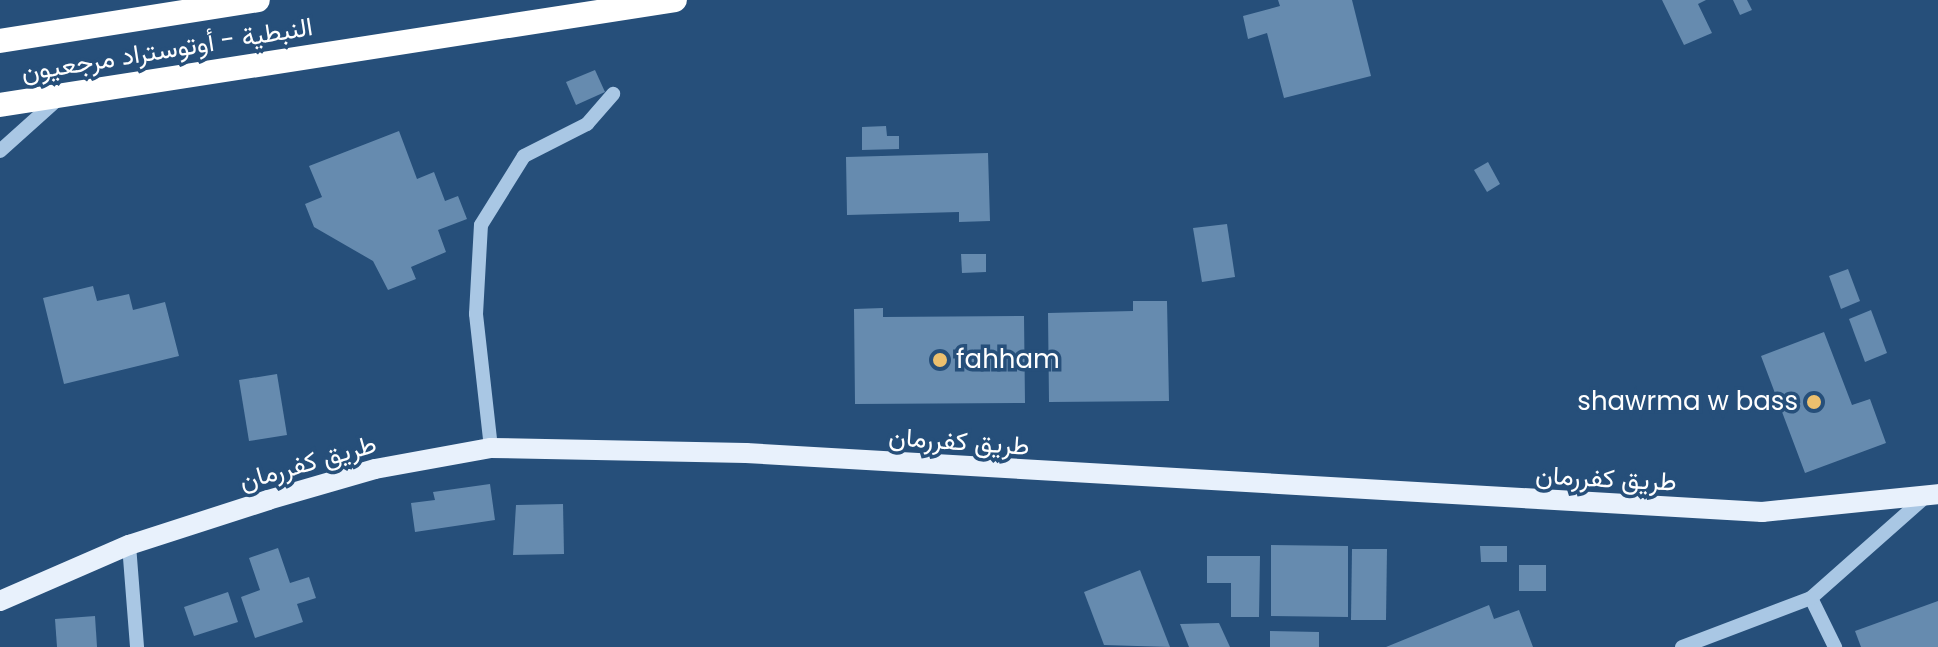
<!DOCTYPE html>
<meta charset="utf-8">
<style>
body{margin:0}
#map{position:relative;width:1938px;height:647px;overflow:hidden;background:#264f7a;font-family:Poppins,Vazirmatn,sans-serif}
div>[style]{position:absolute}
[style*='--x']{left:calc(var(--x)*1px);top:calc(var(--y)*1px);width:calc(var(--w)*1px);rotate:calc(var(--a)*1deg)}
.building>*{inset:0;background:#668baf}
.minor>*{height:14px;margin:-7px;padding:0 7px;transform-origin:7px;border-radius:7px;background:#a9c7e4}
.major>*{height:20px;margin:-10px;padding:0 10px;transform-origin:10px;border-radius:10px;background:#e8f1fc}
.highway>*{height:24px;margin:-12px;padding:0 12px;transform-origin:12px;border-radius:12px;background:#fff}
.dots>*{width:22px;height:22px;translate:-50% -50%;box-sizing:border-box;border:4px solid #264f7a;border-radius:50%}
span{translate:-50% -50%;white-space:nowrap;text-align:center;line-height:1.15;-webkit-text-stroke:7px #264f7a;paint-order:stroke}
.street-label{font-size:26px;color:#fff}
.poi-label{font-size:26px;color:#fff}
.left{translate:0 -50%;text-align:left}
.right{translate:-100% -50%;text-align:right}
</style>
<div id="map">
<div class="building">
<div style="clip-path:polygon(1278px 0,1352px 0,1371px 76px,1284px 98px,1267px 33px,1248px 39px,1243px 16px,1280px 6px)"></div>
<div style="clip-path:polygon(1662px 0,1706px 0,1698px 4px,1712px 33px,1684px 45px)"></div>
<div style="clip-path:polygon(1733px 0,1747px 0,1752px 10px,1740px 15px)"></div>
<div style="clip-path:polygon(595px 70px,605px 92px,576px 105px,566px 82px)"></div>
<div style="clip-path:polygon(886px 126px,887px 136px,899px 136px,899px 149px,862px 150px,862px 127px)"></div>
<div style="clip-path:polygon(399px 131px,417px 179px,434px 172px,445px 201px,458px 196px,467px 219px,438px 230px,446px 252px,411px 267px,416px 279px,388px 290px,373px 261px,314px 227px,305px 204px,322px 197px,309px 166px)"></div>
<div style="clip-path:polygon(988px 153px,990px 221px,959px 222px,959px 212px,847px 215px,846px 157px)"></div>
<div style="clip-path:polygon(1488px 162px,1500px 184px,1487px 192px,1474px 170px)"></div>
<div style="clip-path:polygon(1227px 224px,1235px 277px,1202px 282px,1193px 228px)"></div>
<div style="clip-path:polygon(961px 254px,986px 254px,986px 272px,962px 273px)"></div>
<div style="clip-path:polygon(1848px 269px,1860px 301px,1841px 309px,1829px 276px)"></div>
<div style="clip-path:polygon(93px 286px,97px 301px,129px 294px,133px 310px,165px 302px,179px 356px,64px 384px,43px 298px)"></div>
<div style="clip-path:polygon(1133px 301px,1167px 301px,1169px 401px,1049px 402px,1048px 313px,1133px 311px)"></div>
<div style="clip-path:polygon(883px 308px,883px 317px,1024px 316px,1025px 403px,855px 404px,854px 309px)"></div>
<div style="clip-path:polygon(1871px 310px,1887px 353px,1865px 362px,1849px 319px)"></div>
<div style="clip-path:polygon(1824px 332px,1852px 405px,1870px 399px,1886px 443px,1805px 473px,1761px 356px)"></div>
<div style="clip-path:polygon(277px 374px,287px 435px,249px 441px,239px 380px)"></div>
<div style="clip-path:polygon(490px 484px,495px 520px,415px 532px,411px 503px,435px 500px,433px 492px)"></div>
<div style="clip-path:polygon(563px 504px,564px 554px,513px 555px,516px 505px)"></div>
<div style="clip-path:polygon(1271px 545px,1348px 546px,1348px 617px,1271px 616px)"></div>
<div style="clip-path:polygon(1480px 546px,1507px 546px,1507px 562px,1481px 562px)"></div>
<div style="clip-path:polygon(278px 548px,290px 583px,309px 577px,316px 598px,297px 604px,303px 622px,255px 638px,241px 597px,260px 590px,249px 558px)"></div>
<div style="clip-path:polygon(1352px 549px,1387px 549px,1386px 620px,1351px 620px)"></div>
<div style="clip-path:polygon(1207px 556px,1260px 556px,1259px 617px,1231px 617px,1231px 583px,1207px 583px)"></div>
<div style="clip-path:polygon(1519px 565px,1546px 565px,1546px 591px,1519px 591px)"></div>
<div style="clip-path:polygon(1140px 570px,1170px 647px,1104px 645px,1084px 592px)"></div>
<div style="clip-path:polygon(228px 592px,238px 622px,194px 636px,184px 607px)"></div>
<div style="clip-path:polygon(1938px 601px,1938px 647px,1861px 647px,1855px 631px)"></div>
<div style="clip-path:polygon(1489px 605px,1494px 619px,1519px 610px,1533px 647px,1386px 647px)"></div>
<div style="clip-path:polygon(95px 616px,97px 647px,57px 647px,55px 619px)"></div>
<div style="clip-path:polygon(1219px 623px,1230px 647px,1189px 647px,1180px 624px)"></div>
<div style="clip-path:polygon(1270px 631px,1319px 632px,1319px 647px,1270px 647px)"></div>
</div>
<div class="minor">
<div style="--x:0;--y:151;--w:79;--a:-41.9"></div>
<div style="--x:491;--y:448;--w:135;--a:-96.4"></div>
<div style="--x:476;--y:314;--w:89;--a:-86.8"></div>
<div style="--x:481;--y:225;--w:81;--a:-58.1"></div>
<div style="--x:524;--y:156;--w:71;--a:-26.9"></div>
<div style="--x:587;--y:124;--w:40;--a:-49"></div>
<div style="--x:129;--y:545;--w:102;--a:85.5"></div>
<div style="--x:1811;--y:598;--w:55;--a:63.9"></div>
<div style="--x:1682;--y:647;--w:138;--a:-20.8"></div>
<div style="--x:1811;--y:598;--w:151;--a:-41.5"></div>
</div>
<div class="major">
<div style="--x:0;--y:601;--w:141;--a:-23.5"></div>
<div style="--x:129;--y:545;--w:146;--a:-17.9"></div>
<div style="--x:268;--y:500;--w:111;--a:-16.2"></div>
<div style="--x:375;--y:469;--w:118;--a:-10.3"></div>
<div style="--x:491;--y:448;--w:255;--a:1.1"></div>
<div style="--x:746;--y:453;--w:1018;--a:3.32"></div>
<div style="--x:1762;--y:512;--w:177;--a:-5.8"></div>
</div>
<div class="highway">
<div style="--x:0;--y:41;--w:261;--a:-9"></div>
<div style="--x:0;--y:105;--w:683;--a:-8.84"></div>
</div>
<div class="dots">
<div style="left:940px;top:360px;background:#ecc06e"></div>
<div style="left:1814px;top:402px;background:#ecc06e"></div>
</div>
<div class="street-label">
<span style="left:167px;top:50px;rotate:-9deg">النبطية - أوتوستراد مرجعيون</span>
<span style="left:959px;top:442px;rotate:4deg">طريق كفررمان</span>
<span style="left:308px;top:463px;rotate:-16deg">طريق كفررمان</span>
<span style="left:1606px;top:479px;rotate:3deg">طريق كفررمان</span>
</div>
<div class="poi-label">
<span class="left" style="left:956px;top:360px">fahham</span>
<span class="right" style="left:1798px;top:402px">shawrma w bass</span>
</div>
</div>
